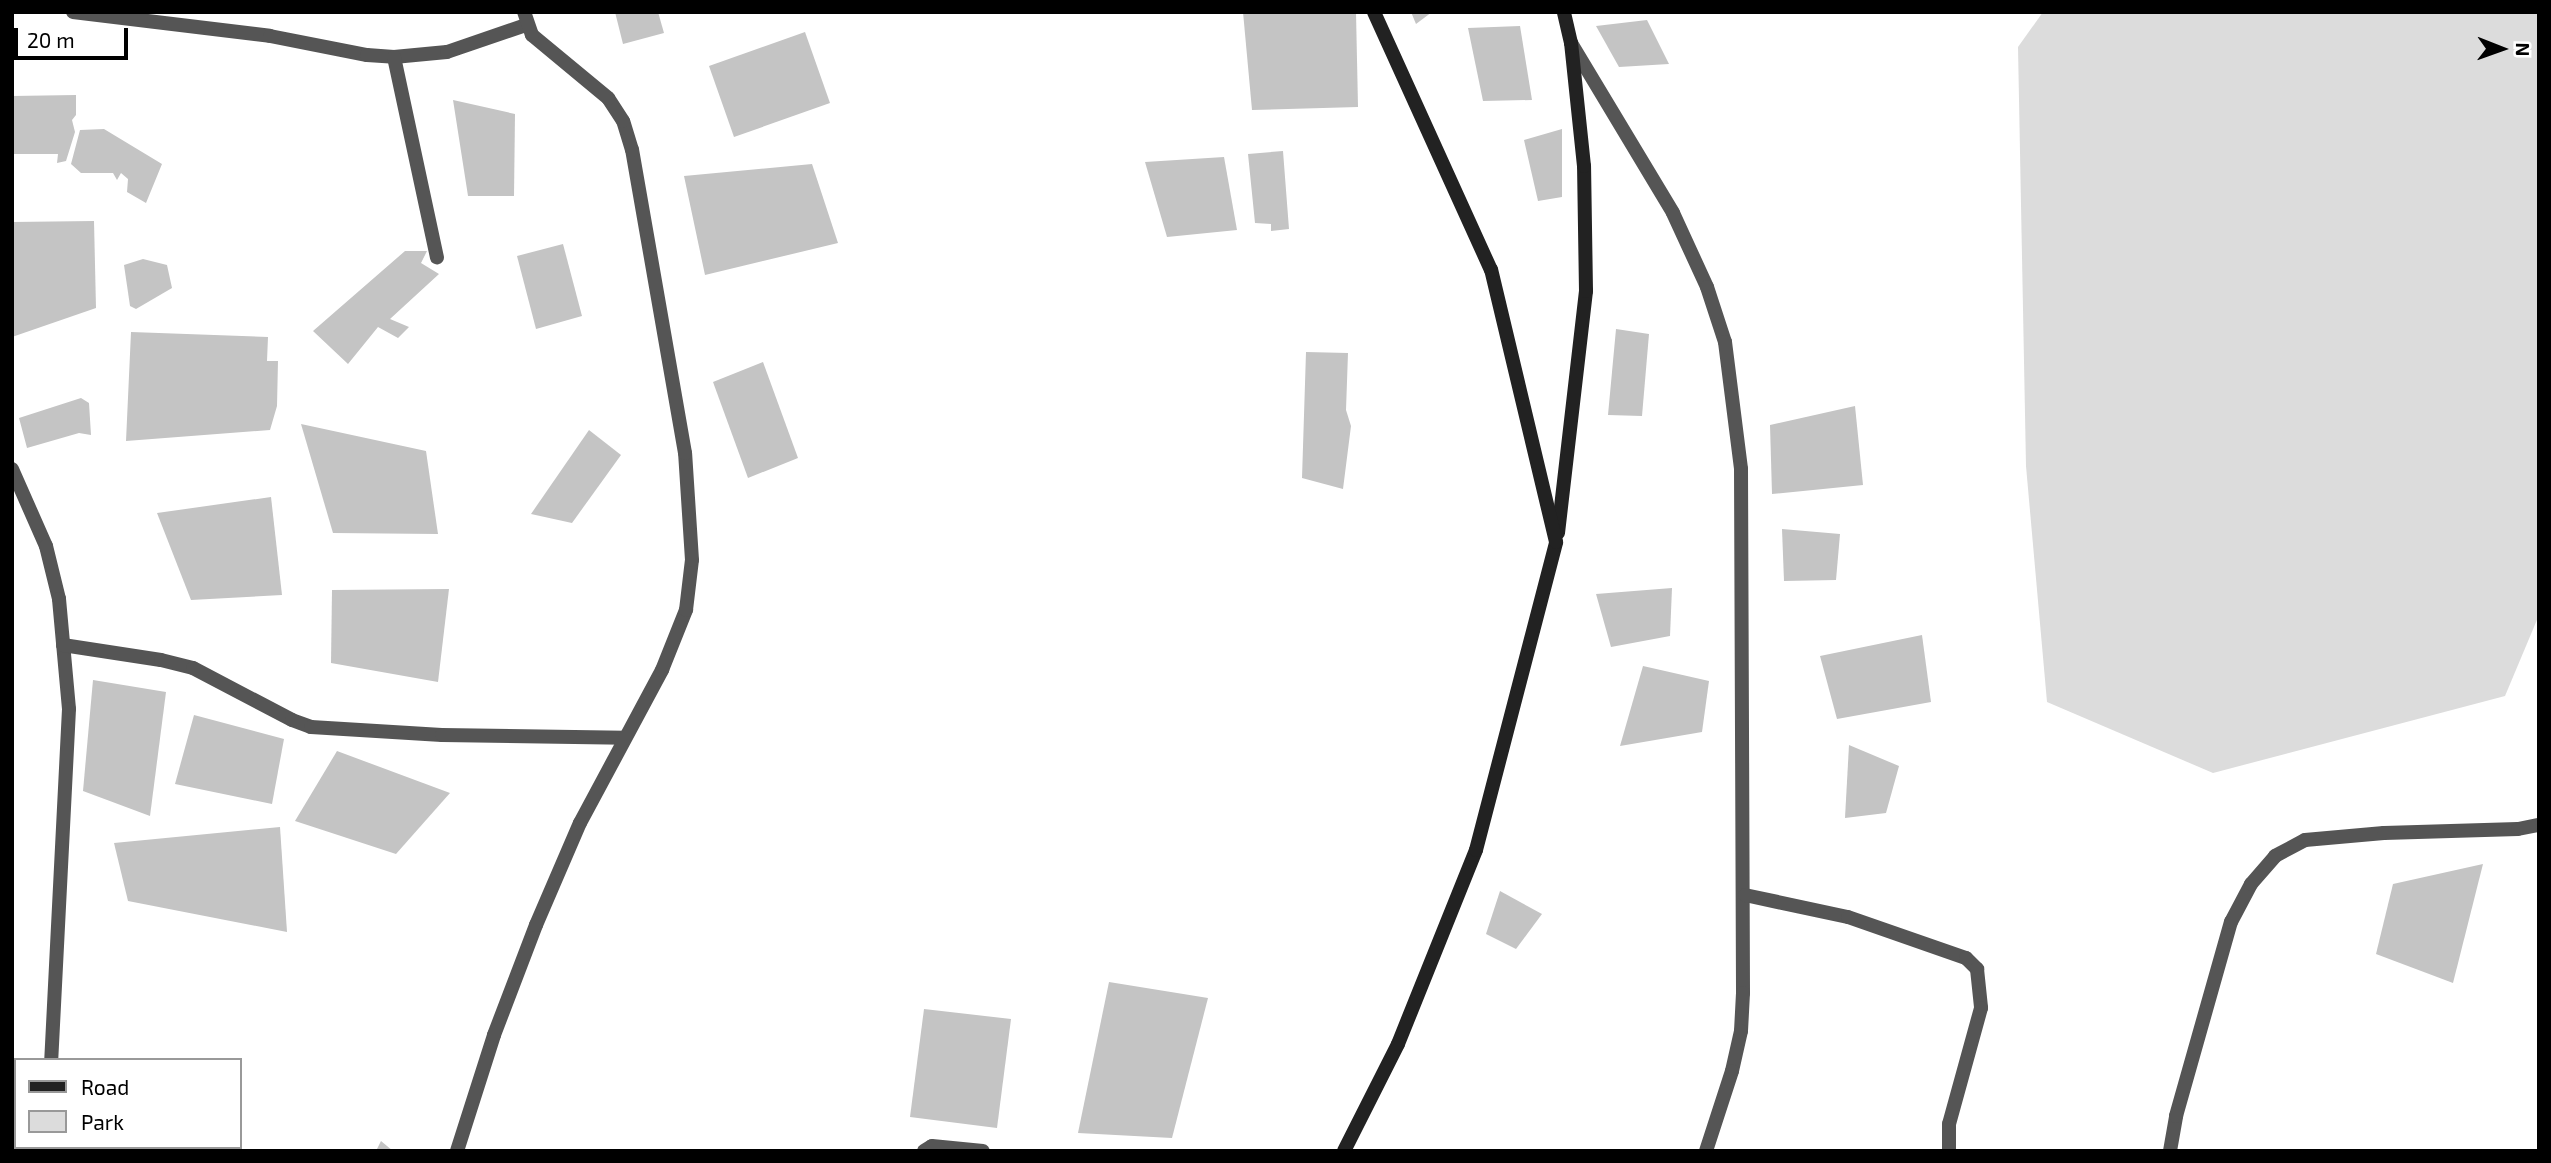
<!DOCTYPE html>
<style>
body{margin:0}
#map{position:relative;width:2551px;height:1163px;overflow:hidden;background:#fff;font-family:"Exo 2",sans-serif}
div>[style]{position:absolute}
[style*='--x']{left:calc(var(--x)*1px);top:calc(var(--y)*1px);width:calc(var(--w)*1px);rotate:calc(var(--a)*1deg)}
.green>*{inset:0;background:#dcdcdc}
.building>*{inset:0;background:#c4c4c4}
.street>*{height:14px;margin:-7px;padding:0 7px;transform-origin:7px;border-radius:7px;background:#555}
.secondary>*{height:14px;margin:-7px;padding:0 7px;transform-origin:7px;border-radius:7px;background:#222}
span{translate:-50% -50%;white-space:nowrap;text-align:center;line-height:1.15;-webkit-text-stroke:6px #fff;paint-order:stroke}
.frame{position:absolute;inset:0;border:14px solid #000;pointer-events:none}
.legend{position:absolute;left:14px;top:1058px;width:228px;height:91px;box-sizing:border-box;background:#fff;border:2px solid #999;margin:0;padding:9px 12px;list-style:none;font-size:21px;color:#000}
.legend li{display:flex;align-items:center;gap:14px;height:35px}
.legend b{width:35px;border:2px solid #999}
.north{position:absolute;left:2467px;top:14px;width:70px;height:70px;-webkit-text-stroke:5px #fff;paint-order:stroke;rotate:91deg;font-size:19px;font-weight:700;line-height:28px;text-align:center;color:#000}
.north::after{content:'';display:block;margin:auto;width:24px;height:32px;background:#000;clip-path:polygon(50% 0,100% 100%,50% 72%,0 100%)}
.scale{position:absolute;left:14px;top:28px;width:114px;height:32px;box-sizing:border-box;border:4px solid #000;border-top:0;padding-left:9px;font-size:21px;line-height:24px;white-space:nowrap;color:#000;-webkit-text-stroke:5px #fff;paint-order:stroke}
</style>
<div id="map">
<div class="green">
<div style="clip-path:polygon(2043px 12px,2539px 12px,2539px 615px,2505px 696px,2213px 773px,2047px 702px,2026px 466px,2018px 47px)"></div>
</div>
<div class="building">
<div style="clip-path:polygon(615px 12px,658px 12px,664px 33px,623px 44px)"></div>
<div style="clip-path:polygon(1243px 12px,1356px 12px,1358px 107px,1252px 110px)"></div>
<div style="clip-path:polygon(1411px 12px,1432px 12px,1416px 24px)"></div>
<div style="clip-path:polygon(1647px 20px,1669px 64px,1619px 67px,1596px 26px)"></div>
<div style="clip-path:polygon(1520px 26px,1532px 100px,1483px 101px,1468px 28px)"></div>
<div style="clip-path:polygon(805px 32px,830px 103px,734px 137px,709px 66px)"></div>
<div style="clip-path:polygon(76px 95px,76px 115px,72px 120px,75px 132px,66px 161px,57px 163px,58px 154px,12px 154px,12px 96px)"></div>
<div style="clip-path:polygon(453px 100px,515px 114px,514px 196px,468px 196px)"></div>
<div style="clip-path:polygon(104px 129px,162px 164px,146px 203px,127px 192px,128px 179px,121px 173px,117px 180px,113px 173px,81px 173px,71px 164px,80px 130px)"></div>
<div style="clip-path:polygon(1562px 129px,1562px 197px,1538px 201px,1524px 140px)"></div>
<div style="clip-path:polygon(1283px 151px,1289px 229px,1271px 231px,1271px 224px,1255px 223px,1248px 154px)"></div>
<div style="clip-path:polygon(1224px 157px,1237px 230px,1167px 237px,1145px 162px)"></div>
<div style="clip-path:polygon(812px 164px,838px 243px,705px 275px,684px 176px)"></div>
<div style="clip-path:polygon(94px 221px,96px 308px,12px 337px,12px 222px)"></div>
<div style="clip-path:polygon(563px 244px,582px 316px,536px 329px,517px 256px)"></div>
<div style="clip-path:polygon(405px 251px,427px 251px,421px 263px,439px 274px,390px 319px,409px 327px,398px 338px,378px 327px,348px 364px,313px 331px)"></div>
<div style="clip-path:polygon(143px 259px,167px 265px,172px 288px,136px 309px,130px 306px,124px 265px)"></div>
<div style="clip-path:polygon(1616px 329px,1649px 334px,1642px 416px,1608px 415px)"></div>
<div style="clip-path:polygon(131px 332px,268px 337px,267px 361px,278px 361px,277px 406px,270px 430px,126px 441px)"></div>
<div style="clip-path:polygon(1306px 352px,1348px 353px,1346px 410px,1351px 426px,1343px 489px,1302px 478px)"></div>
<div style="clip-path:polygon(763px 362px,798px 458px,748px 478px,713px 382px)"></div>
<div style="clip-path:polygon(81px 398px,89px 403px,91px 435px,79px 433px,27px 448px,19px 418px)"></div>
<div style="clip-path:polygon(1855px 406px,1863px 485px,1772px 494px,1770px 425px)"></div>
<div style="clip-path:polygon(301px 424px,426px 451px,438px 534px,333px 533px)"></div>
<div style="clip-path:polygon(589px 430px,621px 455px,572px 523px,531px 514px)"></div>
<div style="clip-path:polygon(271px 497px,282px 595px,191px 600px,157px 513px)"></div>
<div style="clip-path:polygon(1782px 529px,1840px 534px,1836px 580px,1784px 581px)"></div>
<div style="clip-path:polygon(1672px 588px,1670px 636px,1611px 647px,1596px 594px)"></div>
<div style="clip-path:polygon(449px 589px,438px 682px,331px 663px,332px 590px)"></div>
<div style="clip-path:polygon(1922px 635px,1931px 702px,1837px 719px,1820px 656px)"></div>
<div style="clip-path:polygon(1643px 666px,1709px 681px,1702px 732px,1620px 746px)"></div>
<div style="clip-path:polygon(93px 680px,166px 692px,150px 816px,83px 791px)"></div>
<div style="clip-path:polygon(194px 715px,284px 739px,272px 804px,175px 784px)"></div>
<div style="clip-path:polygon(1849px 745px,1899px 766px,1886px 813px,1845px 818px)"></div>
<div style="clip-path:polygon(337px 751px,450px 793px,396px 854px,295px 821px)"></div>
<div style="clip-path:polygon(280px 827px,287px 932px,128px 901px,114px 843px)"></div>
<div style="clip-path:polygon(2483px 864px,2453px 983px,2376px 954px,2393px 884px)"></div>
<div style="clip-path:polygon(1500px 891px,1542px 914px,1516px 949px,1486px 934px)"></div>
<div style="clip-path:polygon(1109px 982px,1208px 998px,1172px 1138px,1078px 1133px)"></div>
<div style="clip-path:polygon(924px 1009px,1011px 1019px,997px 1128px,910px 1117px)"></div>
<div style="clip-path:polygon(381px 1141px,393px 1151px,376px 1151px)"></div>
</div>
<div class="street">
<div style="--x:73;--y:12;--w:198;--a:6.9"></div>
<div style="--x:270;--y:36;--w:99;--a:11.1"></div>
<div style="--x:367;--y:55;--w:27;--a:4"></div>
<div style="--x:394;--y:57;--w:53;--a:-5.4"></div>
<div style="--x:447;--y:52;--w:83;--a:-18.9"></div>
<div style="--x:1571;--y:43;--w:198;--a:59"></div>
<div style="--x:1673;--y:213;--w:81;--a:65.3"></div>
<div style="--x:1707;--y:287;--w:58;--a:71.9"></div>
<div style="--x:1725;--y:342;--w:128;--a:82.8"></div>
<div style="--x:1741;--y:469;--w:524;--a:89.78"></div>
<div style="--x:1743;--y:993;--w:38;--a:93"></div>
<div style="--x:1741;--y:1031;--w:41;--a:102.7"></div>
<div style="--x:1732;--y:1071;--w:84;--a:108"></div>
<div style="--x:394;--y:57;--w:205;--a:77.9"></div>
<div style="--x:12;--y:469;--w:84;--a:66.2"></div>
<div style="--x:46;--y:546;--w:55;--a:76.2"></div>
<div style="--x:59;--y:599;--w:110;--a:84.8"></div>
<div style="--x:69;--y:709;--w:351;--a:92.9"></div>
<div style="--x:63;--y:645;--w:99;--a:8.7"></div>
<div style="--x:161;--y:660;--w:33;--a:14"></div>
<div style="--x:193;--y:668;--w:112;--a:27.7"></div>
<div style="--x:292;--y:720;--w:20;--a:20"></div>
<div style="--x:311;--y:727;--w:131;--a:3.5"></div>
<div style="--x:442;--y:735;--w:182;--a:0.9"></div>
<div style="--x:1745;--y:895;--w:105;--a:12.1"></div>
<div style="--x:1848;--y:917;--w:125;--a:19.2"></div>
<div style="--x:1966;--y:958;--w:16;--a:45"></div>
<div style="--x:1977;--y:969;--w:39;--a:84"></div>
<div style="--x:1981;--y:1008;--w:120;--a:105.4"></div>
<div style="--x:1949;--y:1124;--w:27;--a:90"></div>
<div style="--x:48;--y:1151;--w:4;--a:-90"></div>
<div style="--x:457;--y:1151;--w:122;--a:-72.3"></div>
<div style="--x:494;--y:1035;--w:118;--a:-69.1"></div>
<div style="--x:536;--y:925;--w:111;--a:-66.7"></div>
<div style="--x:580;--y:823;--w:174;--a:-61.8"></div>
<div style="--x:662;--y:670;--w:65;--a:-68.2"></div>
<div style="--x:686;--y:610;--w:50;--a:-83.2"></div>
<div style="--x:692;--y:560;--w:107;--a:-93.7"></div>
<div style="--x:685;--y:453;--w:308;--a:-99.9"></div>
<div style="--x:632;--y:150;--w:30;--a:-107"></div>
<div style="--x:623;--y:121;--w:27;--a:-123"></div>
<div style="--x:608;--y:98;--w:99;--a:-140.3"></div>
<div style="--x:532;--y:35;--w:24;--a:-109"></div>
<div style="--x:924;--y:1151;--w:9;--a:-32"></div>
<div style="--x:932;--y:1146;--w:51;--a:5.6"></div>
<div style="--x:2170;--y:1151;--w:36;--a:-80"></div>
<div style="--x:2176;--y:1116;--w:202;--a:-74.2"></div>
<div style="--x:2231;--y:922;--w:43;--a:-62.2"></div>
<div style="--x:2251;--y:884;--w:37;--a:-49"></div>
<div style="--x:2275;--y:856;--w:34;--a:-28"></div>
<div style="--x:2305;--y:840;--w:79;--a:-5.1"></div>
<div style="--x:2384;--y:833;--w:134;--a:-1.7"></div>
<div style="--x:2518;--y:829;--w:21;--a:-11"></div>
</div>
<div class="secondary">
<div style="--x:1558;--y:533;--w:244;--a:-83.4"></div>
<div style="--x:1586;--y:291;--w:125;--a:-90.9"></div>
<div style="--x:1584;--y:166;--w:124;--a:-96"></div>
<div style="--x:1571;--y:43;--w:32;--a:-103"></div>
<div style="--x:1344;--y:1151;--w:120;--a:-63.2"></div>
<div style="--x:1398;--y:1044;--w:209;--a:-68.1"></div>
<div style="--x:1476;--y:850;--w:318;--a:-75.4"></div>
<div style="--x:1556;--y:542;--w:280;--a:-103.4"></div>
<div style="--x:1491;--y:270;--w:283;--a:-114.4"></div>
</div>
<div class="frame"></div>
<ul class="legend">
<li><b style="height:9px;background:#222"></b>Road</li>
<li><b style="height:19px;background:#dcdcdc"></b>Park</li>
</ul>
<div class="north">N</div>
<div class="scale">20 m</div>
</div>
